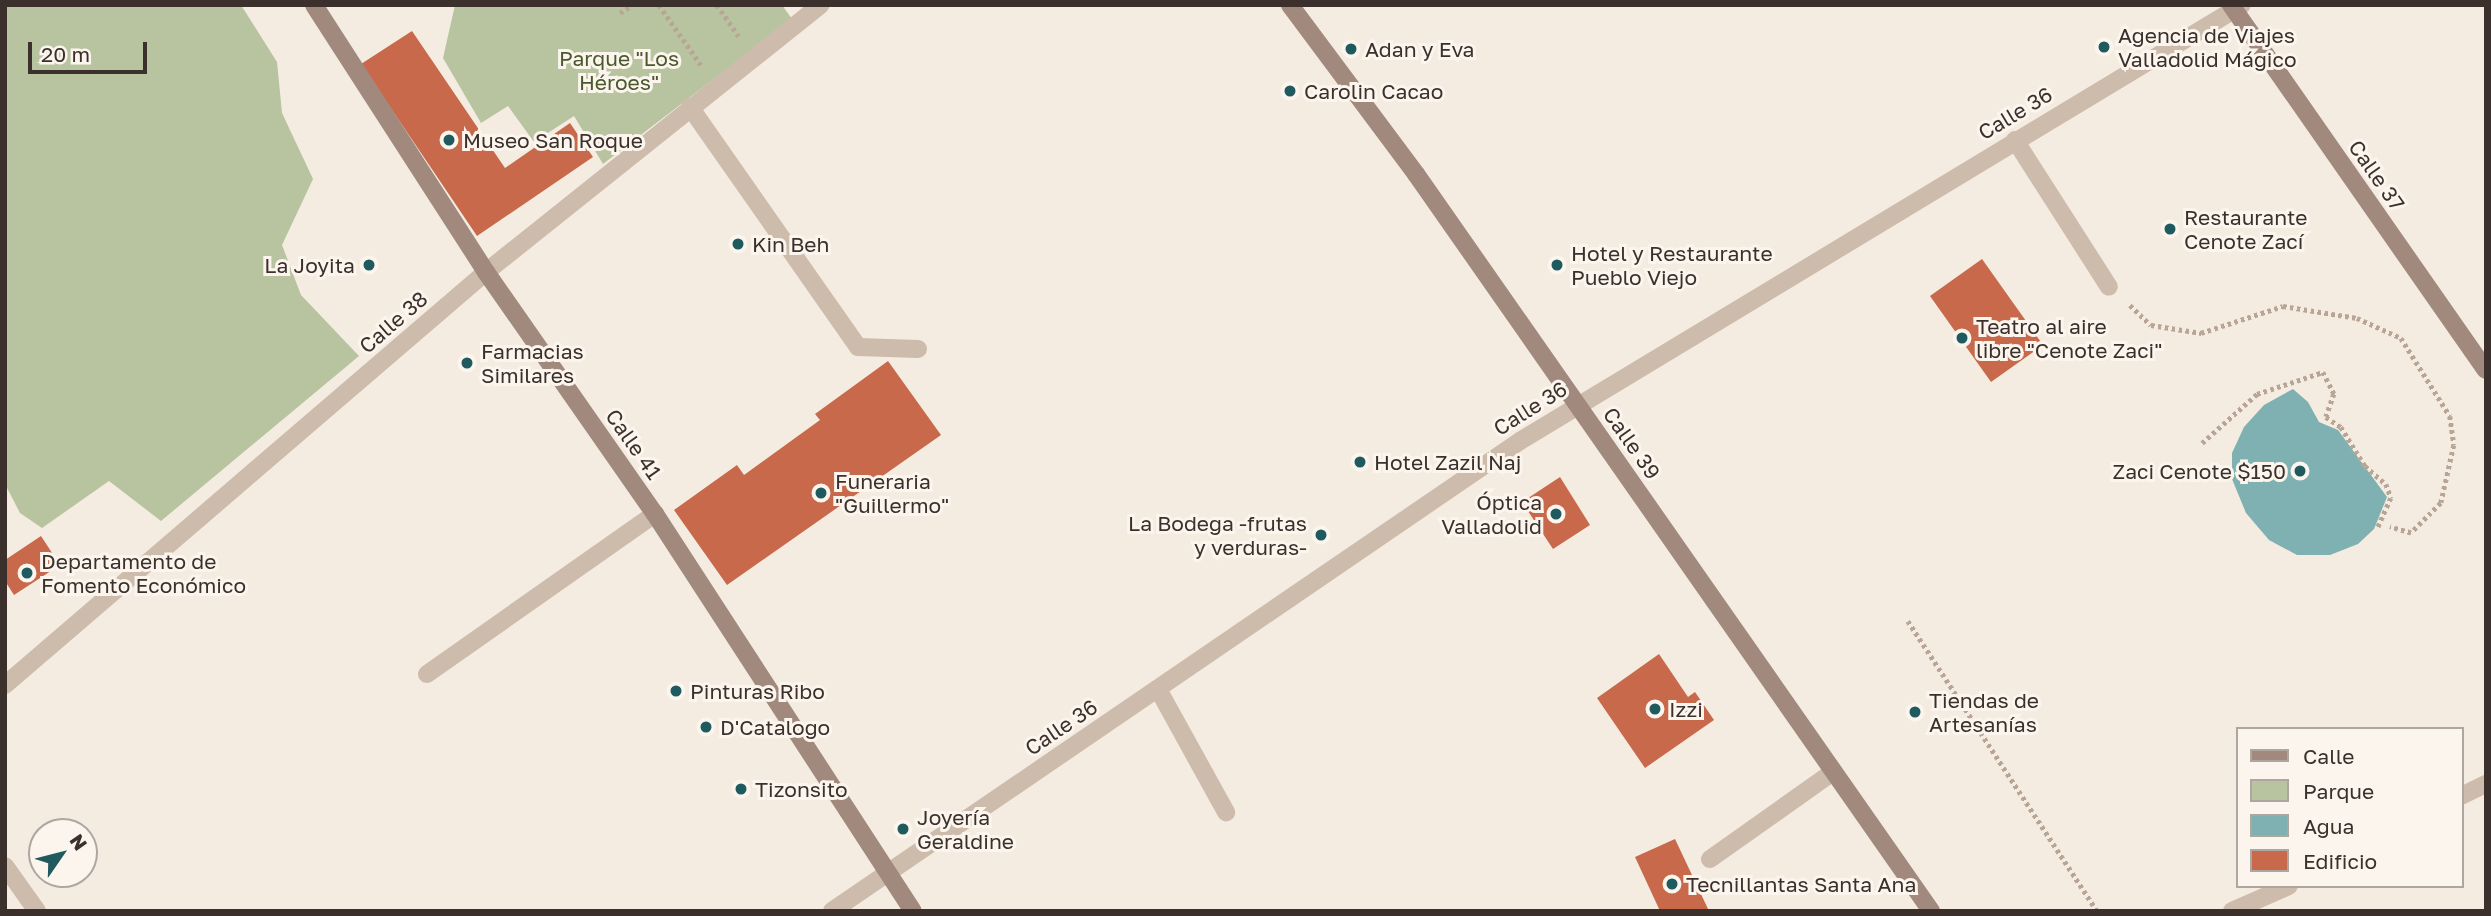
<!DOCTYPE html>
<meta charset="utf-8">
<style>
body{margin:0}
#map{position:relative;width:2491px;height:916px;overflow:hidden;background:#f4ebe1;font-family:"Golos Text",sans-serif}
div>[style]{position:absolute}
[style*='--x']{left:calc(var(--x)*1px);top:calc(var(--y)*1px);width:calc(var(--w)*1px);rotate:calc(var(--a)*1deg)}
.green>*{inset:0;background:#b8c4a0}
.water>*{inset:0;background:#7fb0b2}
.building>*{inset:0;background:#c8694b}
.path>*{height:4.5px;margin-top:-2.25px;transform-origin:0;background:repeating-linear-gradient(90deg,#b9a596 0 3.5px,transparent 0 7px)}
.lane>*{height:18px;margin:-9px;padding:0 9px;transform-origin:9px;border-radius:9px;background:#cdbbac}
.street>*{height:18px;margin:-9px;padding:0 9px;transform-origin:9px;border-radius:9px;background:#cdbbac}
.secondary>*{height:18px;margin:-9px;padding:0 9px;transform-origin:9px;border-radius:9px;background:#a18a7d}
.dots>*{width:19px;height:19px;translate:-50% -50%;box-sizing:border-box;border:4px solid #fbf5ee;border-radius:50%}
span{translate:-50% -50%;white-space:nowrap;text-align:center;line-height:1.15;-webkit-text-stroke:6px #fbf5ee;paint-order:stroke}
.poi-label{font-size:21px;color:#3b302b}
.left{translate:0 -50%;text-align:left}
.right{translate:-100% -50%;text-align:right}
.park-label{font-size:21px;color:#4a5a2e}
.street-label{font-size:21px;color:#3b302b}
.frame{position:absolute;inset:0;border:7px solid #3b302b;pointer-events:none}
.legend{position:absolute;left:2236px;top:727px;width:228px;height:161px;box-sizing:border-box;background:#fbf5ee;border:2px solid #aea6a0;margin:0;padding:9px 12px;list-style:none;font-size:21px;color:#3b302b}
.legend li{display:flex;align-items:center;gap:14px;height:35px}
.legend b{width:35px;border:2px solid #aea6a0}
.north{position:absolute;left:28px;top:818px;width:70px;height:70px;box-sizing:border-box;background:#fbf5ee;border:2px solid #aea6a0;border-radius:50%;rotate:55deg;font-size:19px;font-weight:700;line-height:28px;text-align:center;color:#3b302b}
.north::after{content:'';display:block;margin:auto;width:24px;height:32px;background:#1f5a5e;clip-path:polygon(50% 0,100% 100%,50% 72%,0 100%)}
.scale{position:absolute;left:28px;top:42px;width:119px;height:32px;box-sizing:border-box;border:4px solid #3b302b;border-top:0;padding-left:9px;font-size:21px;line-height:24px;white-space:nowrap;color:#3b302b;-webkit-text-stroke:5px #fbf5ee;paint-order:stroke}
</style>
<div id="map">
<div class="green">
<div style="clip-path:polygon(5px 5px,241px 5px,277px 62px,282px 113px,313px 179px,282px 245px,301px 295px,359px 356px,161px 521px,109px 481px,42px 528px,20px 513px,5px 484px)"></div>
<div style="clip-path:polygon(455px 5px,782px 5px,792px 19px,603px 164px,574px 116px,534px 142px,508px 106px,481px 123px,443px 58px)"></div>
</div>
<div class="water">
<div style="clip-path:polygon(2293px 389px,2308px 402px,2319px 422px,2338px 430px,2387px 497px,2374px 529px,2358px 544px,2330px 555px,2297px 555px,2269px 540px,2246px 513px,2232px 479px,2232px 453px,2244px 427px,2264px 405px)"></div>
</div>
<div class="building">
<div style="clip-path:polygon(412px 31px,505px 168px,570px 123px,593px 157px,477px 236px,361px 64px)"></div>
<div style="clip-path:polygon(1982px 259px,2043px 345px,1991px 382px,1930px 296px)"></div>
<div style="clip-path:polygon(888px 361px,941px 435px,727px 585px,674px 510px,737px 465px,744px 475px,820px 420px,815px 414px)"></div>
<div style="clip-path:polygon(1560px 477px,1590px 525px,1553px 549px,1522px 502px)"></div>
<div style="clip-path:polygon(41px 536px,60px 565px,14px 595px,5px 581px,5px 560px)"></div>
<div style="clip-path:polygon(1659px 654px,1688px 697px,1695px 692px,1714px 720px,1645px 768px,1597px 698px)"></div>
<div style="clip-path:polygon(1675px 839px,1709px 911px,1660px 911px,1635px 857px)"></div>
</div>
<div class="path">
<div style="--x:659;--y:5;--w:73;--a:55"></div>
<div style="--x:717;--y:5;--w:38;--a:55"></div>
<div style="--x:620;--y:13;--w:14;--a:-34"></div>
<div style="--x:2130;--y:305;--w:29;--a:44"></div>
<div style="--x:2151;--y:325;--w:51;--a:9.1"></div>
<div style="--x:2201;--y:333;--w:86;--a:-18.2"></div>
<div style="--x:2283;--y:306;--w:75;--a:9.2"></div>
<div style="--x:2357;--y:318;--w:48;--a:24.4"></div>
<div style="--x:2401;--y:338;--w:92;--a:57.9"></div>
<div style="--x:2450;--y:416;--w:29;--a:82"></div>
<div style="--x:2454;--y:445;--w:59;--a:102.6"></div>
<div style="--x:2441;--y:503;--w:42;--a:135"></div>
<div style="--x:2411;--y:533;--w:22;--a:-164"></div>
<div style="--x:2202;--y:443;--w:74;--a:-41.7"></div>
<div style="--x:2257;--y:394;--w:70;--a:-18.4"></div>
<div style="--x:2323;--y:372;--w:25;--a:63"></div>
<div style="--x:2334;--y:394;--w:24;--a:109"></div>
<div style="--x:2326;--y:417;--w:18;--a:34"></div>
<div style="--x:2341;--y:427;--w:46;--a:58.4"></div>
<div style="--x:2365;--y:466;--w:28;--a:41"></div>
<div style="--x:2386;--y:484;--w:15;--a:70"></div>
<div style="--x:2391;--y:498;--w:34;--a:114"></div>
<div style="--x:1908;--y:621;--w:346;--a:56.9"></div>
</div>
<div class="lane">
<div style="--x:690;--y:107;--w:293;--a:55"></div>
<div style="--x:858;--y:347;--w:60;--a:1.9"></div>
<div style="--x:2015;--y:140;--w:174;--a:57.4"></div>
<div style="--x:427;--y:674;--w:279;--a:-35.1"></div>
<div style="--x:1158;--y:689;--w:141;--a:61.1"></div>
<div style="--x:1710;--y:859;--w:151;--a:-35.3"></div>
</div>
<div class="street">
<div style="--x:5;--y:685;--w:634;--a:-40.65"></div>
<div style="--x:486;--y:272;--w:428;--a:-38.6"></div>
<div style="--x:2461;--y:796;--w:28;--a:-26"></div>
<div style="--x:5;--y:866;--w:55;--a:54.6"></div>
<div style="--x:832;--y:911;--w:833;--a:-34.34"></div>
<div style="--x:1520;--y:441;--w:843;--a:-31.13"></div>
<div style="--x:2232;--y:911;--w:62;--a:-23.7"></div>
</div>
<div class="secondary">
<div style="--x:314;--y:5;--w:318;--a:57.2"></div>
<div style="--x:486;--y:272;--w:295;--a:55.1"></div>
<div style="--x:655;--y:514;--w:473;--a:57"></div>
<div style="--x:1290;--y:5;--w:211;--a:53.3"></div>
<div style="--x:1416;--y:174;--w:899;--a:55.05"></div>
<div style="--x:2231;--y:5;--w:445;--a:55.1"></div>
</div>
<div class="dots">
<div style="left:2104px;top:47px;background:#1f5a5e"></div>
<div style="left:1351px;top:49px;background:#1f5a5e"></div>
<div style="left:1290px;top:91px;background:#1f5a5e"></div>
<div style="left:449px;top:140px;background:#1f5a5e"></div>
<div style="left:2170px;top:229px;background:#1f5a5e"></div>
<div style="left:738px;top:244px;background:#1f5a5e"></div>
<div style="left:369px;top:265px;background:#1f5a5e"></div>
<div style="left:1557px;top:265px;background:#1f5a5e"></div>
<div style="left:1962px;top:338px;background:#1f5a5e"></div>
<div style="left:467px;top:363px;background:#1f5a5e"></div>
<div style="left:1360px;top:462px;background:#1f5a5e"></div>
<div style="left:2300px;top:471px;background:#1f5a5e"></div>
<div style="left:821px;top:493px;background:#1f5a5e"></div>
<div style="left:1556px;top:514px;background:#1f5a5e"></div>
<div style="left:1321px;top:535px;background:#1f5a5e"></div>
<div style="left:27px;top:573px;background:#1f5a5e"></div>
<div style="left:676px;top:691px;background:#1f5a5e"></div>
<div style="left:1655px;top:709px;background:#1f5a5e"></div>
<div style="left:1915px;top:712px;background:#1f5a5e"></div>
<div style="left:706px;top:727px;background:#1f5a5e"></div>
<div style="left:741px;top:789px;background:#1f5a5e"></div>
<div style="left:903px;top:829px;background:#1f5a5e"></div>
<div style="left:1672px;top:884px;background:#1f5a5e"></div>
</div>
<div class="poi-label">
<span class="left" style="left:2118px;top:47px">Agencia de Viajes<br>Valladolid Mágico</span>
<span class="left" style="left:1365px;top:49px">Adan y Eva</span>
<span class="left" style="left:1304px;top:91px">Carolin Cacao</span>
<span class="left" style="left:463px;top:140px">Museo San Roque</span>
<span class="left" style="left:2184px;top:229px">Restaurante<br>Cenote Zací</span>
<span class="left" style="left:752px;top:244px">Kin Beh</span>
<span class="left" style="left:1571px;top:265px">Hotel y Restaurante<br>Pueblo Viejo</span>
<span class="right" style="left:355px;top:265px">La Joyita</span>
<span class="left" style="left:1976px;top:338px">Teatro al aire<br>libre "Cenote Zaci"</span>
<span class="left" style="left:481px;top:363px">Farmacias<br>Similares</span>
<span class="left" style="left:1374px;top:462px">Hotel Zazil Naj</span>
<span class="right" style="left:2286px;top:471px">Zaci Cenote $150</span>
<span class="left" style="left:835px;top:493px">Funeraria<br>"Guillermo"</span>
<span class="right" style="left:1542px;top:514px">Óptica<br>Valladolid</span>
<span class="right" style="left:1307px;top:535px">La Bodega -frutas<br>y verduras-</span>
<span class="left" style="left:41px;top:573px">Departamento de<br>Fomento Económico</span>
<span class="left" style="left:690px;top:691px">Pinturas Ribo</span>
<span class="left" style="left:1929px;top:712px">Tiendas de<br>Artesanías</span>
<span class="left" style="left:1669px;top:709px">Izzi</span>
<span class="left" style="left:720px;top:727px">D'Catalogo</span>
<span class="left" style="left:755px;top:789px">Tizonsito</span>
<span class="left" style="left:917px;top:829px">Joyería<br>Geraldine</span>
<span class="left" style="left:1686px;top:884px">Tecnillantas Santa Ana</span>
</div>
<div class="park-label">
<span style="left:619px;top:70px">Parque "Los<br>Héroes"</span>
</div>
<div class="street-label">
<span style="left:2015px;top:113px;rotate:-31deg">Calle 36</span>
<span style="left:2377px;top:175px;rotate:55deg">Calle 37</span>
<span style="left:393px;top:322px;rotate:-41deg">Calle 38</span>
<span style="left:1530px;top:408px;rotate:-32deg">Calle 36</span>
<span style="left:1632px;top:443px;rotate:55deg">Calle 39</span>
<span style="left:634px;top:444px;rotate:55deg">Calle 41</span>
<span style="left:1061px;top:727px;rotate:-34deg">Calle 36</span>
</div>
<div class="frame"></div>
<ul class="legend">
<li><b style="height:9px;background:#a18a7d"></b>Calle</li>
<li><b style="height:19px;background:#b8c4a0"></b>Parque</li>
<li><b style="height:19px;background:#7fb0b2"></b>Agua</li>
<li><b style="height:19px;background:#c8694b"></b>Edificio</li>
</ul>
<div class="north">N</div>
<div class="scale">20 m</div>
</div>
